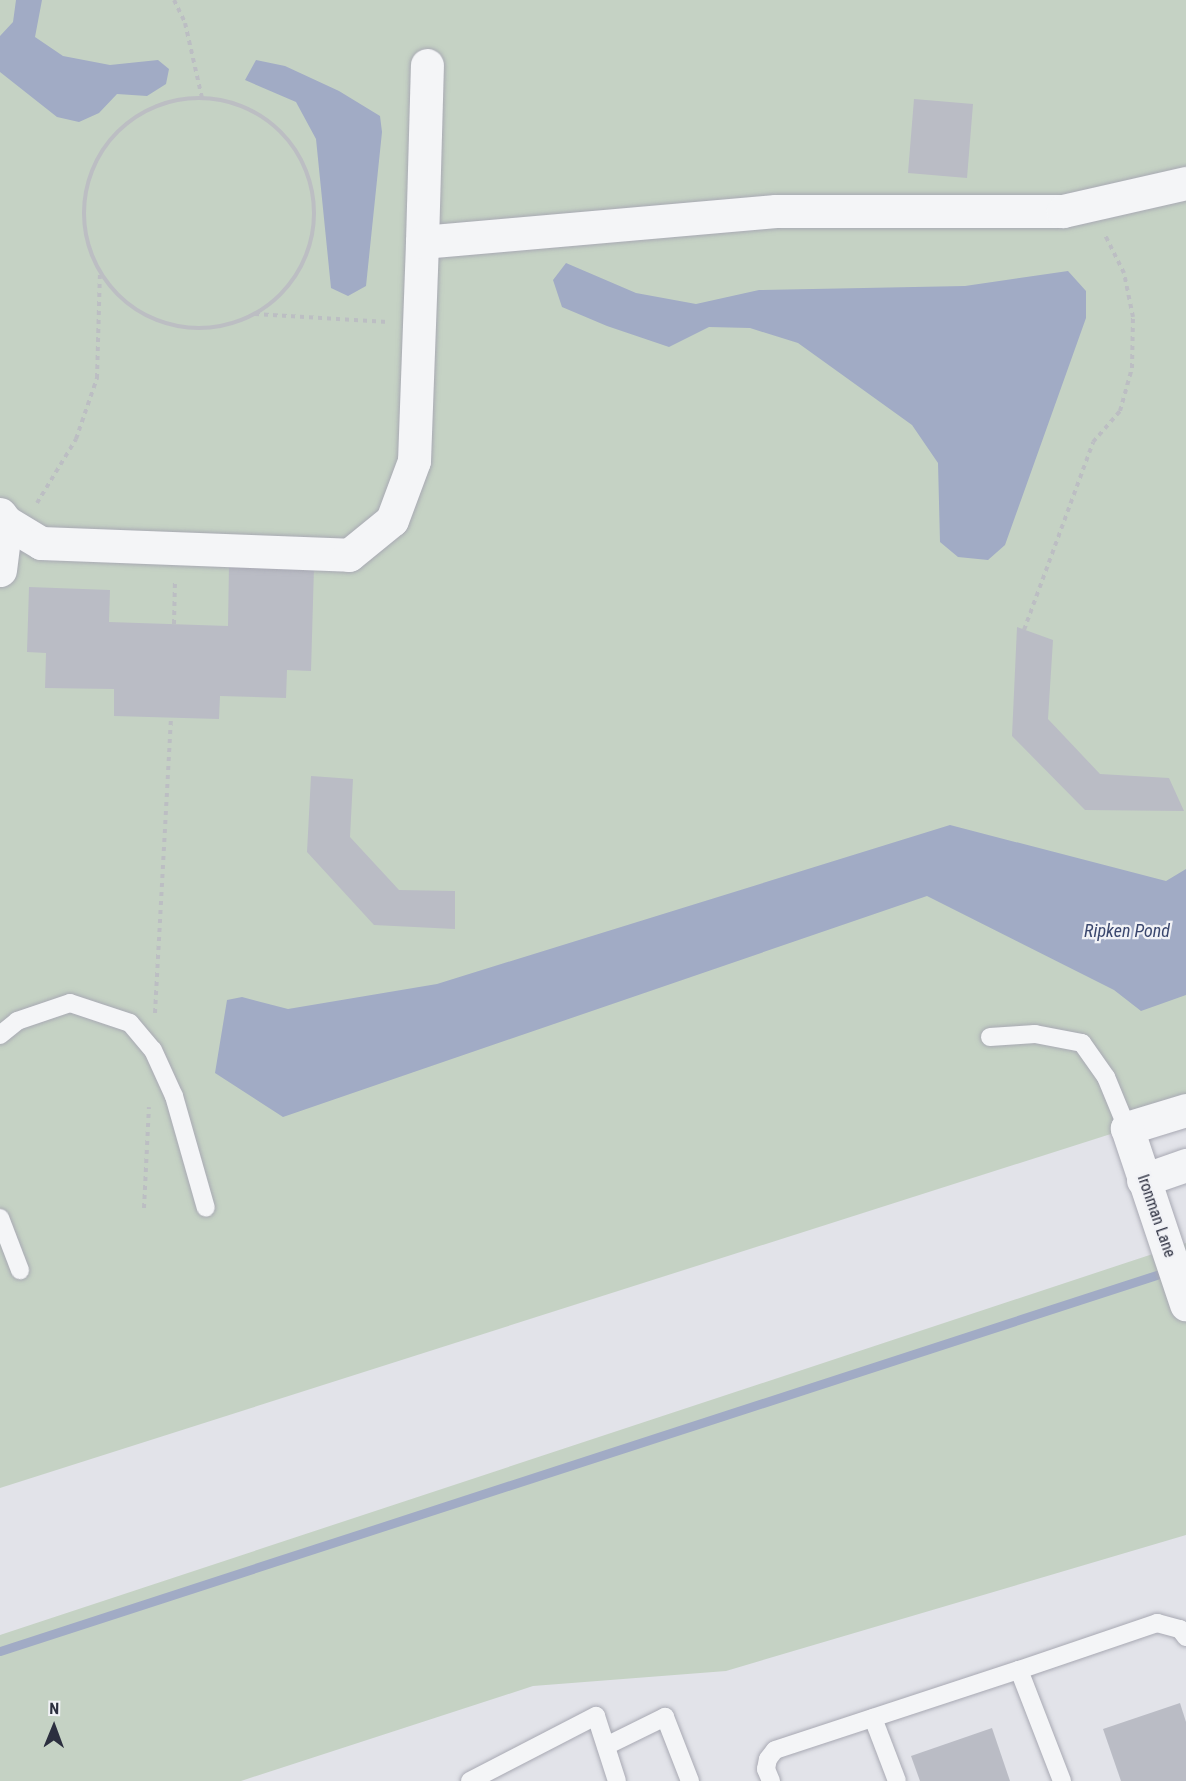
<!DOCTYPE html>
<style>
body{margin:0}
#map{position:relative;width:1186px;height:1781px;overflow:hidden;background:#e2e3e9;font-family:"Roboto Condensed",sans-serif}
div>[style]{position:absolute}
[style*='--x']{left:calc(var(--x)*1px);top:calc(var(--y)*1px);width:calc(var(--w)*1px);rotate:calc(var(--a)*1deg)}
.green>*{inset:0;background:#c5d2c4}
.water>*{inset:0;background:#a1abc5}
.stream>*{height:9px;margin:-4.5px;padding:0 4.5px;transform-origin:4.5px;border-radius:4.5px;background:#a1abc5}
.building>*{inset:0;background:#babcc5}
.path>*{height:4px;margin-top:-2px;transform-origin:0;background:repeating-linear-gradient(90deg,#bcbec3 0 4.5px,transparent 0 9px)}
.path>.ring{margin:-2px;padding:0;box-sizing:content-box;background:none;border:4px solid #bcbec3;border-radius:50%}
.roads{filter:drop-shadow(0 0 2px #a8a9b3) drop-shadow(0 0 2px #a8a9b3)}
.lane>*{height:18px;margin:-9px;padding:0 9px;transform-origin:9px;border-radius:9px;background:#f4f5f7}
.street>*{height:33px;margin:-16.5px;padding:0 16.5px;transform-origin:16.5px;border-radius:16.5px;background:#f4f5f7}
span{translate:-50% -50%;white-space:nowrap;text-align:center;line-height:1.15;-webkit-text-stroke:4.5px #f1f2f6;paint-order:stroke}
.street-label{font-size:16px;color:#2c2f3f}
.water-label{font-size:18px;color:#3a476e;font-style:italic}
.north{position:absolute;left:24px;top:1697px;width:60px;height:60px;-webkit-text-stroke:4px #f1f2f6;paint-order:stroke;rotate:1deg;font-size:16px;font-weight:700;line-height:24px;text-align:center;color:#2c2f3f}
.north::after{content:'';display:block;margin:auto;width:21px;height:27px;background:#2c2f3f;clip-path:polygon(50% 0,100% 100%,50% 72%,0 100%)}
</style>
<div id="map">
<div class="green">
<div style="clip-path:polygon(0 0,1186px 0,1186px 1110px,0 1488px)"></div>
<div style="clip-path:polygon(1186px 1243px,1186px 1535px,726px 1671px,533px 1686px,241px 1781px,0 1781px,0 1635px)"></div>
</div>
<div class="water">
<div style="clip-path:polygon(16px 0,42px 0,35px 37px,63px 56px,110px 65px,158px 60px,169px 69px,166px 84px,147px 96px,117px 94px,99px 113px,79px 122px,57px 117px,0 72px,0 36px,13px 22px)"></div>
<div style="clip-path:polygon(256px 60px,285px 66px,339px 91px,380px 116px,382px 132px,366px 286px,348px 296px,331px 288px,316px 139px,296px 102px,245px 80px)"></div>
<div style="clip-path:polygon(566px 263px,636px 293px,696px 304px,759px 290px,965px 286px,1068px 271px,1086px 291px,1086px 318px,1005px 545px,988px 560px,958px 557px,940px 542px,938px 463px,912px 425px,798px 343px,750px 328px,709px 327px,669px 347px,607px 326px,562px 307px,553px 280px)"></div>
<div style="clip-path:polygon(950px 825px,1166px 881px,1186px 869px,1186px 995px,1141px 1011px,1114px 990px,927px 896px,283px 1117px,215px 1073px,227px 1000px,242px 997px,288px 1009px,437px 984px)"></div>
</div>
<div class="stream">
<div style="--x:0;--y:1651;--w:1229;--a:-18.01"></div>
</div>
<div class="building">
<div style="clip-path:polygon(914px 99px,973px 104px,967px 178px,908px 173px)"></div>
<div style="clip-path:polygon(229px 564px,314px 567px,311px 671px,287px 670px,286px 698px,220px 696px,219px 719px,114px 716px,114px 689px,45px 688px,46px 653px,27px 652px,29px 587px,110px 590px,109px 622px,228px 626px)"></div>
<div style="clip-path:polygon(1017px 627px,1053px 640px,1048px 719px,1100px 774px,1169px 778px,1184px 811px,1085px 810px,1012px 736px)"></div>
<div style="clip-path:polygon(311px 776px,353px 779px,350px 837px,399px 890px,455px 891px,455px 929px,374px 925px,307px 852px)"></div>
<div style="clip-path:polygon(1180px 1703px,1186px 1722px,1186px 1781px,1121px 1781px,1103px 1729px)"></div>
<div style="clip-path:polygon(992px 1728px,1010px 1781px,920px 1781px,911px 1756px)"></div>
</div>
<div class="path">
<div style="--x:174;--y:0;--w:25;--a:64"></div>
<div style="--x:185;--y:23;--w:77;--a:77.2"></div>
<div class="ring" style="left:84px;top:98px;width:226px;height:226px"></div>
<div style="--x:255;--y:314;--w:133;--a:3.4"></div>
<div style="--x:37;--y:503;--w:75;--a:-58.6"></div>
<div style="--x:76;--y:439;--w:65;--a:-71"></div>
<div style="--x:97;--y:378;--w:108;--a:-88.4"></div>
<div style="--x:174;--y:624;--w:44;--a:-88.7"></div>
<div style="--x:1024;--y:630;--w:200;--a:-69.8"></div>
<div style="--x:1093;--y:442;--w:41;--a:-48.9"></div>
<div style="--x:1120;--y:411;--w:45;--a:-74.4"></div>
<div style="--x:1132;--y:368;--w:51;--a:-88.9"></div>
<div style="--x:1133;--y:317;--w:45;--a:-101.6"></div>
<div style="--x:1124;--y:273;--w:42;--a:-116.6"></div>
<div style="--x:155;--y:1013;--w:296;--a:-86.9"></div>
<div style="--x:144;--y:1208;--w:101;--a:-87.2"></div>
</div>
<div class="roads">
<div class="lane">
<div style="--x:0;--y:1035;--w:22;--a:-39"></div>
<div style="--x:17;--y:1021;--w:56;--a:-18.8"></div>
<div style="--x:70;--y:1003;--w:63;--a:18.4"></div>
<div style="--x:130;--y:1023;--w:35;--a:50"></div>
<div style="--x:153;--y:1050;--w:51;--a:65.5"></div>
<div style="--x:174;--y:1096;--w:116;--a:74.1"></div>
<div style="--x:990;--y:1037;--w:45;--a:-3.8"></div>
<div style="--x:1035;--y:1034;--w:48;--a:10.8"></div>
<div style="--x:1082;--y:1043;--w:42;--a:54.8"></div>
<div style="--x:1106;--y:1077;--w:55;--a:67.6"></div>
<div style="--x:0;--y:1218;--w:56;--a:69"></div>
<div style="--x:1019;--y:1670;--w:146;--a:-18.8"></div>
<div style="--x:1157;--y:1623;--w:24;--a:15"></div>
<div style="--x:1180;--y:1629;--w:10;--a:53"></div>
<div style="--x:873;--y:1718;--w:67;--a:69.1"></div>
<div style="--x:606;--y:1746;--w:66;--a:-26.2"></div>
<div style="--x:665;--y:1717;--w:69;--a:68.7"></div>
<div style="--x:470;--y:1781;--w:142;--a:-27.3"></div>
<div style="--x:596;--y:1716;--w:68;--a:72.1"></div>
<div style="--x:771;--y:1781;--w:13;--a:-113"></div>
<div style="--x:766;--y:1769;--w:10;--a:-79"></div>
<div style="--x:768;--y:1759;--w:11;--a:-52"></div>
<div style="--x:775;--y:1750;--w:257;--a:-18.2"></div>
<div style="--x:1019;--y:1670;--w:119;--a:68.8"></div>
</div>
<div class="street">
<div style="--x:422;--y:242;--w:177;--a:-88.4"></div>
<div style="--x:0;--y:514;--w:10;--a:53"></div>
<div style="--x:6;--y:522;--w:41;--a:31"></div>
<div style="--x:41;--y:543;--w:308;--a:2.2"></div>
<div style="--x:349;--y:555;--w:55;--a:-39.1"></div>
<div style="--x:392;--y:520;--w:63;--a:-69.6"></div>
<div style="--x:414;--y:461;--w:219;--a:-87.9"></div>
<div style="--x:422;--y:242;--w:355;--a:-5"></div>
<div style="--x:776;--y:211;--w:287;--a:0"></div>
<div style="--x:1063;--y:211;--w:126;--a:-12.8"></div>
<div style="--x:0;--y:570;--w:48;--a:-82.9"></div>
<div style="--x:1186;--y:1110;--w:62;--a:163"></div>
<div style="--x:1127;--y:1128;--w:186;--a:71.5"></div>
<div style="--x:1143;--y:1180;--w:46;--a:-19.2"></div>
</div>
</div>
<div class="street-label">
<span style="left:1156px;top:1216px;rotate:71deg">Ironman Lane</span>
</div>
<div class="water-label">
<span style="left:1127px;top:931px">Ripken Pond</span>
</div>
<div class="north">N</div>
</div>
